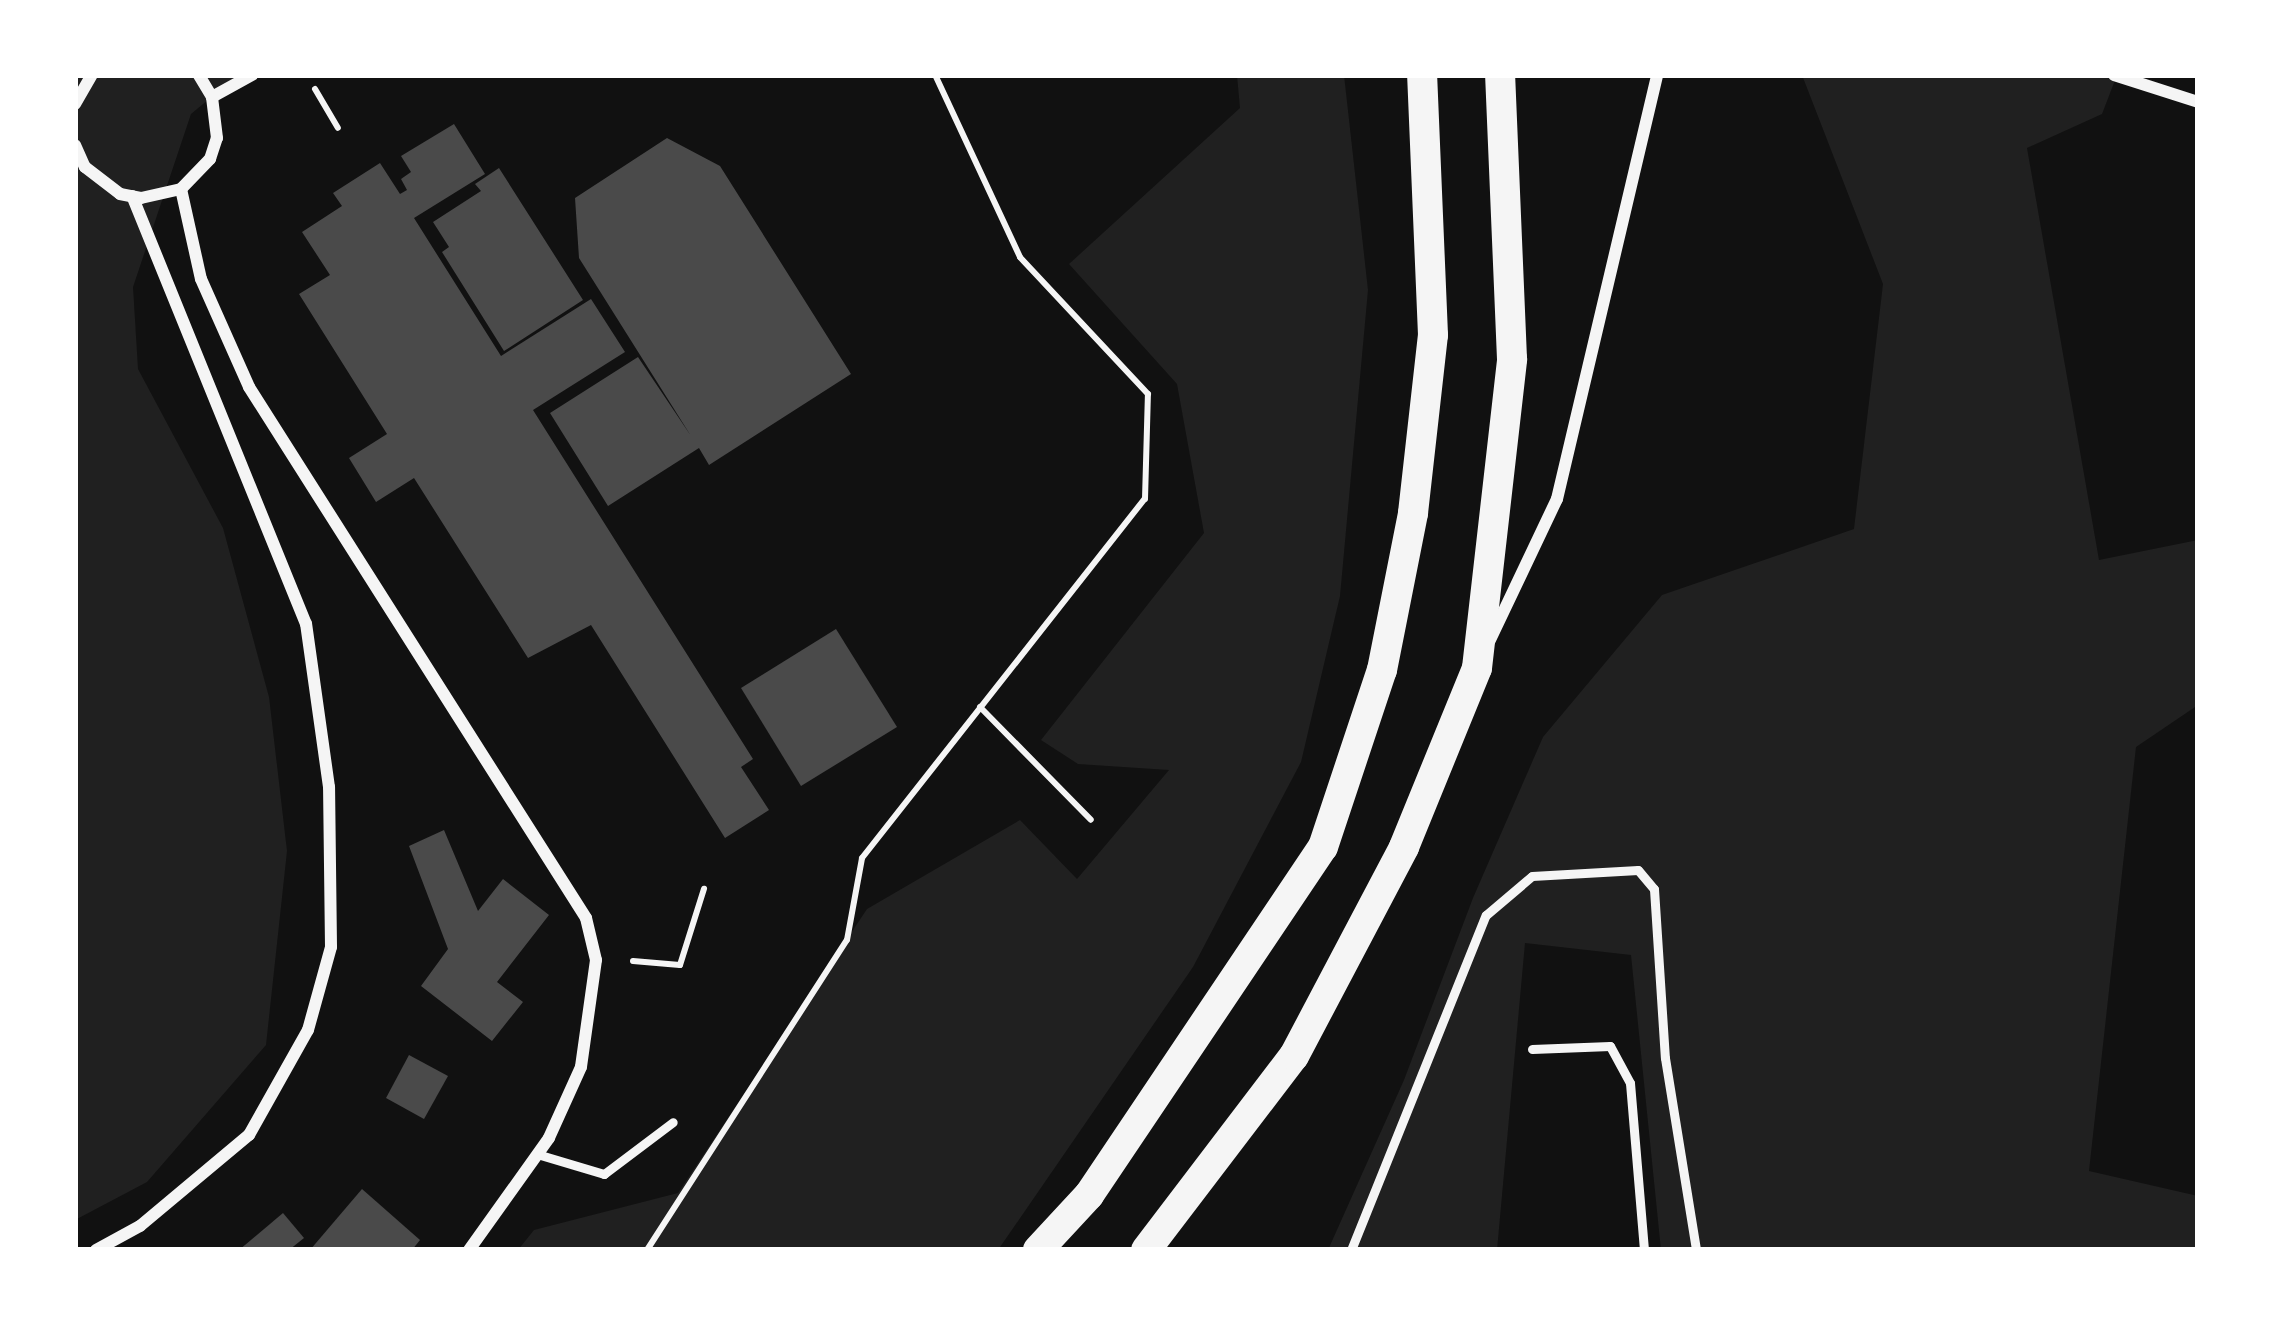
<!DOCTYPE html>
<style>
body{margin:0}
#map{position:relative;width:2273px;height:1325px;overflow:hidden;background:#111;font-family:Lato,sans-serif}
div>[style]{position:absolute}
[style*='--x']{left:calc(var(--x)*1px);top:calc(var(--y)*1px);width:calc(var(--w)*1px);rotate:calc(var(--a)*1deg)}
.green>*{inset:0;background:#202020}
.building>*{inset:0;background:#4a4a4a}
.path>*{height:6px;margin:-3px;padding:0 3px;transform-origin:3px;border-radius:3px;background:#f5f5f5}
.service>*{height:9px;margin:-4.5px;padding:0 4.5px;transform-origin:4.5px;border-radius:4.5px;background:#f5f5f5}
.minor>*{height:12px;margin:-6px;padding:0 6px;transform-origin:6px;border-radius:6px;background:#f5f5f5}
.primary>*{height:30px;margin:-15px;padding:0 15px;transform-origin:15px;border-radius:15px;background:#f5f5f5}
span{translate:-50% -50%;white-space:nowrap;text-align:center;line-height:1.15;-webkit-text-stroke:12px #fff;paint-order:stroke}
.frame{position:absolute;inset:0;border:78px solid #fff;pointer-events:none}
</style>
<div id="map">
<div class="green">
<div style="clip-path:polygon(75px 75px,238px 75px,191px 114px,133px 287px,138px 369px,223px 528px,269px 697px,287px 851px,266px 1045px,147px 1182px,75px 1220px)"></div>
<div style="clip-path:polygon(1237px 75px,1344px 75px,1368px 290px,1340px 596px,1301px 762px,1193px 967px,998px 1250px,518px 1250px,534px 1230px,678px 1193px,867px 909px,1020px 820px,1077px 879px,1169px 770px,1078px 764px,1041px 740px,1204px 533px,1177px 384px,1069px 264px,1240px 108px)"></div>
<div style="clip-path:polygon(1802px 75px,2117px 75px,2102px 114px,2027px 148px,2099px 560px,2198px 540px,2198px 705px,2136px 747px,2089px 1171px,2198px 1196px,2198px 1250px,1661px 1250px,1631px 955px,1525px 943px,1497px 1250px,1328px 1250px,1404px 1080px,1473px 898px,1543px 737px,1662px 595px,1854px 529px,1883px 284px)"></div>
</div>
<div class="building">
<div style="clip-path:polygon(454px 124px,485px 174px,414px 218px,501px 356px,591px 299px,625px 352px,533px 410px,753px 759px,741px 767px,769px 810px,725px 838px,591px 625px,528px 658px,414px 478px,376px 502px,349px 458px,387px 434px,299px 294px,330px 275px,302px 232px,342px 206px,333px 193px,380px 163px,400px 194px,407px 190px,401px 179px,411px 172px,401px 156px)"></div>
<div style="clip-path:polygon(667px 138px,720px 166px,851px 374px,709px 465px,699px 448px,608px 506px,550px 413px,638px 357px,691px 436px,579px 258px,575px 198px)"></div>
<div style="clip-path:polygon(499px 168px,583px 300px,504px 351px,442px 252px,449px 247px,433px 222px,481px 191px,475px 184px)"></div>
<div style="clip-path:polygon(836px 629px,897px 727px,801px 786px,741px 688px)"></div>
<div style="clip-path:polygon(444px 830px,478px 911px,503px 879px,549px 915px,497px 982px,523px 1002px,492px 1041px,421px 986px,448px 949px,409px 846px)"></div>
<div style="clip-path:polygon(409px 1055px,448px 1076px,424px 1119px,386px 1098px)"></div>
<div style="clip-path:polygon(362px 1189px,420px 1240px,412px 1250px,310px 1250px)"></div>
<div style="clip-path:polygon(283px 1213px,304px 1238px,289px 1250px,239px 1250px)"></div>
</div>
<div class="path">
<div style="--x:315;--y:89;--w:45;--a:59.5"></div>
<div style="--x:980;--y:707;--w:158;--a:45.5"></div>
<div style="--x:633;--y:961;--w:47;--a:4.9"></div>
<div style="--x:680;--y:965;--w:80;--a:-72.5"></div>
<div style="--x:647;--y:1250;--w:369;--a:-57.2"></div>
<div style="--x:847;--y:940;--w:83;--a:-79.6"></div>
<div style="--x:862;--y:858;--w:457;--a:-51.8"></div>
<div style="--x:1145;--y:499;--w:105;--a:-88.4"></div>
<div style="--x:1148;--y:394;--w:187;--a:-133.1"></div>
<div style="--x:1020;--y:257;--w:201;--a:-115"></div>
</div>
<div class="service">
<div style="--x:1532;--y:1049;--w:78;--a:-2.2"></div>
<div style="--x:1610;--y:1046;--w:42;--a:61.6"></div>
<div style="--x:1630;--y:1083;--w:168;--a:85.2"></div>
<div style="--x:537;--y:1154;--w:70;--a:16.6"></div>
<div style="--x:604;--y:1174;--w:86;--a:-37"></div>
<div style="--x:1351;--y:1250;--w:361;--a:-68.1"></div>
<div style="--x:1486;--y:915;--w:60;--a:-40.3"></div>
<div style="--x:1532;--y:876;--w:106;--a:-3.2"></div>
<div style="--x:1638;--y:870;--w:25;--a:50"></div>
<div style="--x:1654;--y:889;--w:169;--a:86.3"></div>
<div style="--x:1665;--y:1058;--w:194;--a:80.8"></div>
</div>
<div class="minor">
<div style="--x:2114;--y:75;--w:88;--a:17.8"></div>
<div style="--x:212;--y:97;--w:46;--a:-28.8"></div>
<div style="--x:75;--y:104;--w:34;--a:-60"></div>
<div style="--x:75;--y:145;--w:24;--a:66"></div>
<div style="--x:85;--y:167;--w:44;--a:37.6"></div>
<div style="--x:120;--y:194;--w:21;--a:11"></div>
<div style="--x:141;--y:198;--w:41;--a:-12.7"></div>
<div style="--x:181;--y:189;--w:42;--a:-46"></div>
<div style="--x:210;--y:159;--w:22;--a:-72"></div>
<div style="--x:217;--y:138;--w:41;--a:-97"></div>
<div style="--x:212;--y:97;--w:26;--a:-121"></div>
<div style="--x:181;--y:189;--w:92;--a:77.5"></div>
<div style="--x:201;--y:279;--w:118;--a:66"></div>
<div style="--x:249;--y:387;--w:629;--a:57.6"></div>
<div style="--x:586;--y:918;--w:43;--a:76.6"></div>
<div style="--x:596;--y:960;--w:108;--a:98"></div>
<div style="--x:581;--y:1067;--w:78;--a:114.3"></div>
<div style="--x:549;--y:1138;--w:138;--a:125.5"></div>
<div style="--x:1490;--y:640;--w:156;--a:-64.6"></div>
<div style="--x:1557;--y:499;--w:436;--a:-76.7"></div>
<div style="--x:96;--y:1250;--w:50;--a:-28.6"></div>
<div style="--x:140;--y:1226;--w:142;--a:-39.9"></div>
<div style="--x:249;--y:1135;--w:120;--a:-60.7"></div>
<div style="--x:308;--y:1030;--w:86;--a:-74.5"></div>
<div style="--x:331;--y:947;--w:160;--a:-90.7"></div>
<div style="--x:329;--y:787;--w:165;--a:-98"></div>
<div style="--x:306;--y:624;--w:462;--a:-112.1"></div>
</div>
<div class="primary">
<div style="--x:1038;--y:1250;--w:75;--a:-47.2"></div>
<div style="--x:1089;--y:1195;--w:419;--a:-56.1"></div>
<div style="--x:1323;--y:847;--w:187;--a:-71.6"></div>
<div style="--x:1382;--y:670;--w:160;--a:-78.8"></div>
<div style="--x:1413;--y:513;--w:179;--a:-83.6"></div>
<div style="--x:1433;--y:335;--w:260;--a:-92.4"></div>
<div style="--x:1146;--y:1250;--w:244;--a:-52.7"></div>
<div style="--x:1294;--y:1056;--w:236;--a:-62.2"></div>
<div style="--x:1404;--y:847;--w:193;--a:-67.8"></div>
<div style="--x:1477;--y:668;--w:311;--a:-83.5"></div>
<div style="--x:1512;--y:359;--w:284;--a:-92.4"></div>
</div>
<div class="frame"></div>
</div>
